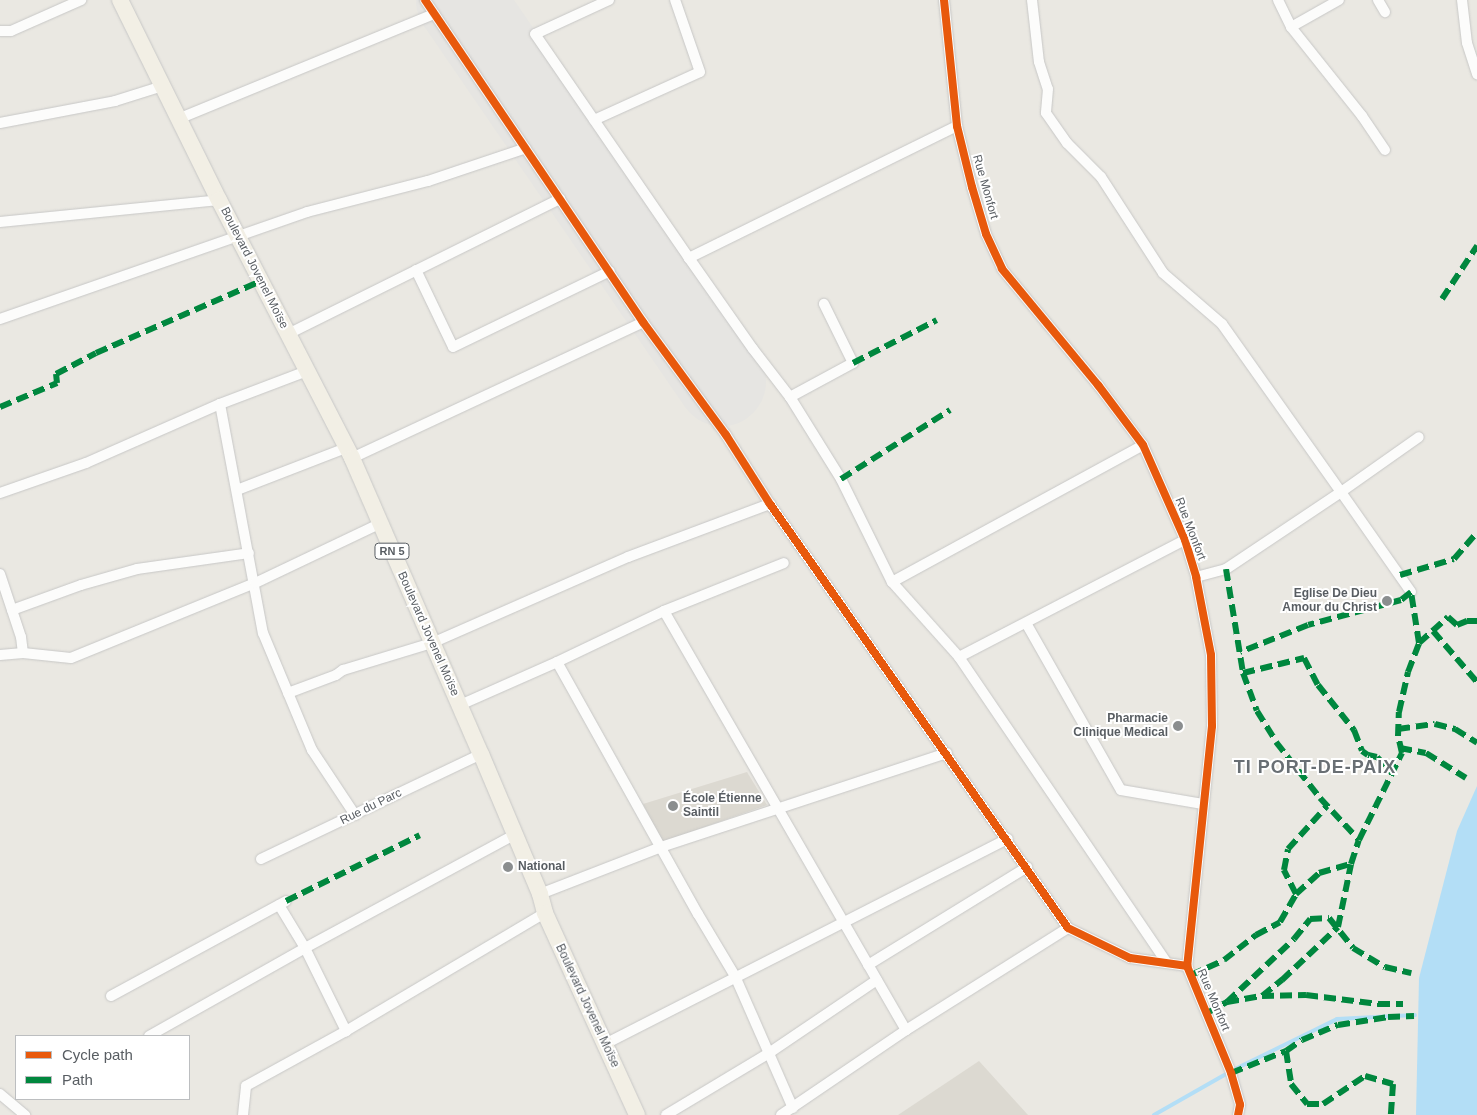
<!DOCTYPE html>
<meta charset="utf-8">
<style>
body{margin:0}
#map{position:relative;width:1477px;height:1115px;overflow:hidden;background:#eae8e2;font-family:Arial,sans-serif}
div>[style]{position:absolute}
[style*='--x']{left:calc(var(--x)*1px);top:calc(var(--y)*1px);width:calc(var(--w)*1px);rotate:calc(var(--a)*1deg)}
.education>*{inset:0;background:#dcd9d1}
.water>*{inset:0;background:#b3def6}
.stream>*{height:4px;margin:-2px;padding:0 2px;transform-origin:2px;border-radius:2px;background:#b3def6}
.runway>*{height:89px;margin:-44.5px;padding:0 44.5px;transform-origin:44.5px;border-radius:44.5px;background:#e6e5e2}
.roads{filter:drop-shadow(0 0 1px #c7c7c6) drop-shadow(0 0 1px #c7c7c6)}
.street>*{height:10px;margin:-5px;padding:0 5px;transform-origin:5px;border-radius:5px;background:#fcfcfb}
.primary>*{height:16px;margin:-8px;padding:0 8px;transform-origin:8px;border-radius:8px;background:#f2efe5}
.quiet>*{height:6px;margin-top:-3px;transform-origin:0;background:repeating-linear-gradient(90deg,#00873e 0 12px,transparent 0 18px)}
.cycleway>*{height:8px;margin:-4px;padding:0 4px;transform-origin:4px;border-radius:4px;background:#e8590c}
.dots>*{width:14px;height:14px;translate:-50% -50%;box-sizing:border-box;border:2px solid #fff;border-radius:50%}
span{translate:-50% -50%;white-space:nowrap;text-align:center;line-height:1.15;-webkit-text-stroke:4px #fff;paint-order:stroke}
.shield-label span{padding:1px 4px;background:#fff;border:1px solid;border-radius:4px;-webkit-text-stroke-width:0}
.shield-label{font-size:11px;color:#585d62;font-weight:700}
.street-label{font-size:12px;color:#585d62}
.poi-label{font-size:12px;color:#585d62;font-weight:700}
.right{translate:-100% -50%;text-align:right}
.left{translate:0 -50%;text-align:left}
.district-label{font-size:18px;color:#696f74;font-weight:700;letter-spacing:1px}
.legend{position:absolute;left:15px;top:1035px;width:175px;height:65px;box-sizing:border-box;background:#fff;border:1px solid #bcbec0;margin:0;padding:6px 9px;list-style:none;font-size:15px;color:#585d62}
.legend li{display:flex;align-items:center;gap:10px;height:25px}
.legend b{width:25px;border:1px solid #bcbec0}
</style>
<div id="map">
<div class="education">
<div style="clip-path:polygon(747px 772px,767px 805px,662px 842px,643px 804px)"></div>
<div style="clip-path:polygon(979px 1061px,1028px 1115px,898px 1115px)"></div>
</div>
<div class="water">
<div style="clip-path:polygon(1477px 786px,1477px 1115px,1416px 1115px,1419px 978px,1457px 831px)"></div>
</div>
<div class="stream">
<div style="--x:1154;--y:1115;--w:89;--a:-29.7"></div>
<div style="--x:1231;--y:1071;--w:118;--a:-26.1"></div>
<div style="--x:1337;--y:1019;--w:78;--a:-2.9"></div>
</div>
<div class="runway">
<div style="--x:460;--y:0;--w:462;--a:55.6"></div>
</div>
<div class="roads">
<div class="street">
<div style="--x:425;--y:0;--w:389;--a:55.9"></div>
<div style="--x:643;--y:322;--w:140;--a:53.7"></div>
<div style="--x:726;--y:435;--w:82;--a:57.5"></div>
<div style="--x:770;--y:504;--w:518;--a:54.9"></div>
<div style="--x:1068;--y:928;--w:69;--a:25.8"></div>
<div style="--x:1130;--y:958;--w:58;--a:8"></div>
<div style="--x:609;--y:0;--w:81;--a:155.3"></div>
<div style="--x:535;--y:34;--w:272;--a:55.5"></div>
<div style="--x:944;--y:0;--w:127;--a:84.1"></div>
<div style="--x:957;--y:126;--w:63;--a:76.2"></div>
<div style="--x:972;--y:187;--w:49;--a:73.4"></div>
<div style="--x:986;--y:234;--w:38;--a:65"></div>
<div style="--x:1002;--y:269;--w:151;--a:50.4"></div>
<div style="--x:1098;--y:385;--w:75;--a:53.1"></div>
<div style="--x:1143;--y:445;--w:104;--a:66.1"></div>
<div style="--x:1185;--y:540;--w:39;--a:73"></div>
<div style="--x:1196;--y:577;--w:79;--a:79.1"></div>
<div style="--x:1211;--y:655;--w:71;--a:89.2"></div>
<div style="--x:1212;--y:726;--w:241;--a:95.9"></div>
<div style="--x:1187;--y:966;--w:116;--a:67.6"></div>
<div style="--x:1231;--y:1073;--w:33;--a:74"></div>
<div style="--x:1240;--y:1105;--w:10;--a:101"></div>
<div style="--x:1032;--y:0;--w:62;--a:83.6"></div>
<div style="--x:1039;--y:62;--w:28;--a:72"></div>
<div style="--x:1048;--y:89;--w:24;--a:95"></div>
<div style="--x:1046;--y:113;--w:37;--a:55"></div>
<div style="--x:1067;--y:143;--w:48;--a:45"></div>
<div style="--x:1101;--y:177;--w:114;--a:57.1"></div>
<div style="--x:1163;--y:273;--w:78;--a:40.8"></div>
<div style="--x:1222;--y:324;--w:206;--a:54.7"></div>
<div style="--x:1341;--y:492;--w:95;--a:-35.2"></div>
<div style="--x:1278;--y:0;--w:30;--a:64"></div>
<div style="--x:1291;--y:27;--w:114;--a:51.4"></div>
<div style="--x:1362;--y:116;--w:41;--a:55.9"></div>
<div style="--x:1378;--y:0;--w:14;--a:60"></div>
<div style="--x:1462;--y:0;--w:43;--a:83.4"></div>
<div style="--x:1467;--y:43;--w:33;--a:72"></div>
<div style="--x:1291;--y:27;--w:55;--a:-29.4"></div>
<div style="--x:0;--y:31;--w:11;--a:0"></div>
<div style="--x:11;--y:31;--w:77;--a:-23.9"></div>
<div style="--x:178;--y:119;--w:277;--a:-22.3"></div>
<div style="--x:594;--y:120;--w:116;--a:-24.4"></div>
<div style="--x:700;--y:72;--w:76;--a:-109.1"></div>
<div style="--x:0;--y:123;--w:117;--a:-10.8"></div>
<div style="--x:115;--y:101;--w:50;--a:-17.4"></div>
<div style="--x:957;--y:126;--w:299;--a:153.8"></div>
<div style="--x:689;--y:258;--w:111;--a:54.9"></div>
<div style="--x:753;--y:349;--w:61;--a:52.4"></div>
<div style="--x:790;--y:397;--w:97;--a:58.1"></div>
<div style="--x:841;--y:479;--w:115;--a:63.7"></div>
<div style="--x:892;--y:582;--w:101;--a:48.2"></div>
<div style="--x:959;--y:657;--w:370;--a:55.8"></div>
<div style="--x:0;--y:222;--w:220;--a:-5.7"></div>
<div style="--x:416;--y:270;--w:85;--a:64.3"></div>
<div style="--x:453;--y:347;--w:174;--a:-25.8"></div>
<div style="--x:0;--y:319;--w:325;--a:-19.2"></div>
<div style="--x:307;--y:212;--w:125;--a:-14.4"></div>
<div style="--x:428;--y:181;--w:103;--a:-18.6"></div>
<div style="--x:288;--y:334;--w:304;--a:-26.4"></div>
<div style="--x:790;--y:397;--w:72;--a:-28.4"></div>
<div style="--x:853;--y:363;--w:66;--a:-116.2"></div>
<div style="--x:220;--y:404;--w:233;--a:79.4"></div>
<div style="--x:263;--y:633;--w:127;--a:67.3"></div>
<div style="--x:312;--y:750;--w:78;--a:56.5"></div>
<div style="--x:352;--y:458;--w:321;--a:-25"></div>
<div style="--x:237;--y:490;--w:117;--a:-21.1"></div>
<div style="--x:0;--y:493;--w:91;--a:-19.2"></div>
<div style="--x:86;--y:463;--w:146;--a:-23.8"></div>
<div style="--x:220;--y:404;--w:93;--a:-20.8"></div>
<div style="--x:0;--y:574;--w:66;--a:71.6"></div>
<div style="--x:21;--y:637;--w:16;--a:83"></div>
<div style="--x:1196;--y:577;--w:31;--a:-15"></div>
<div style="--x:1226;--y:569;--w:138;--a:-33.8"></div>
<div style="--x:1341;--y:492;--w:122;--a:55"></div>
<div style="--x:892;--y:582;--w:286;--a:-28.6"></div>
<div style="--x:12;--y:610;--w:73;--a:-19.9"></div>
<div style="--x:81;--y:585;--w:58;--a:-15.9"></div>
<div style="--x:137;--y:569;--w:113;--a:-8.1"></div>
<div style="--x:664;--y:611;--w:484;--a:60"></div>
<div style="--x:1026;--y:623;--w:192;--a:60.4"></div>
<div style="--x:1121;--y:790;--w:83;--a:9.7"></div>
<div style="--x:0;--y:655;--w:23;--a:-5"></div>
<div style="--x:23;--y:653;--w:48;--a:5.9"></div>
<div style="--x:71;--y:658;--w:199;--a:-22.2"></div>
<div style="--x:255;--y:583;--w:137;--a:-25.4"></div>
<div style="--x:959;--y:657;--w:254;--a:-27.4"></div>
<div style="--x:557;--y:662;--w:289;--a:60.8"></div>
<div style="--x:698;--y:914;--w:72;--a:59.2"></div>
<div style="--x:735;--y:976;--w:144;--a:66.3"></div>
<div style="--x:288;--y:693;--w:51;--a:-20.6"></div>
<div style="--x:336;--y:675;--w:9;--a:-36"></div>
<div style="--x:343;--y:670;--w:93;--a:-16.9"></div>
<div style="--x:432;--y:643;--w:214;--a:-23.7"></div>
<div style="--x:628;--y:557;--w:152;--a:-20.5"></div>
<div style="--x:460;--y:705;--w:106;--a:-23.9"></div>
<div style="--x:557;--y:662;--w:119;--a:-25.5"></div>
<div style="--x:664;--y:611;--w:129;--a:-21.8"></div>
<div style="--x:261;--y:859;--w:244;--a:-25.5"></div>
<div style="--x:540;--y:894;--w:130;--a:-21.2"></div>
<div style="--x:661;--y:847;--w:301;--a:-18.2"></div>
<div style="--x:279;--y:905;--w:50;--a:58.8"></div>
<div style="--x:305;--y:948;--w:93;--a:63.7"></div>
<div style="--x:868;--y:965;--w:187;--a:-31.6"></div>
<div style="--x:111;--y:996;--w:199;--a:-28.5"></div>
<div style="--x:149;--y:1036;--w:179;--a:-29.4"></div>
<div style="--x:305;--y:948;--w:238;--a:-28.4"></div>
<div style="--x:605;--y:1044;--w:452;--a:-27"></div>
<div style="--x:0;--y:1094;--w:33;--a:40"></div>
<div style="--x:243;--y:1115;--w:29;--a:-84"></div>
<div style="--x:246;--y:1086;--w:114;--a:-28.8"></div>
<div style="--x:346;--y:1031;--w:231;--a:-30.7"></div>
<div style="--x:666;--y:1115;--w:120;--a:-31"></div>
<div style="--x:769;--y:1053;--w:130;--a:-34.1"></div>
<div style="--x:781;--y:1115;--w:151;--a:-34.2"></div>
<div style="--x:906;--y:1030;--w:191;--a:-32.2"></div>
</div>
<div class="primary">
<div style="--x:120;--y:0;--w:223;--a:63.7"></div>
<div style="--x:219;--y:200;--w:290;--a:62.7"></div>
<div style="--x:352;--y:458;--w:323;--a:66.5"></div>
<div style="--x:481;--y:754;--w:152;--a:67.1"></div>
<div style="--x:540;--y:894;--w:20;--a:75"></div>
<div style="--x:545;--y:913;--w:222;--a:65.5"></div>
</div>
</div>
<div class="quiet">
<div style="--x:1442;--y:299;--w:64;--a:-56.6"></div>
<div style="--x:853;--y:363;--w:94;--a:-27.1"></div>
<div style="--x:0;--y:407;--w:62;--a:-22.8"></div>
<div style="--x:57;--y:383;--w:9;--a:-96"></div>
<div style="--x:56;--y:374;--w:45;--a:-27.7"></div>
<div style="--x:96;--y:353;--w:180;--a:-23.6"></div>
<div style="--x:841;--y:479;--w:129;--a:-32.3"></div>
<div style="--x:1226;--y:569;--w:105;--a:80.7"></div>
<div style="--x:1243;--y:673;--w:40;--a:69.8"></div>
<div style="--x:1257;--y:711;--w:36;--a:58"></div>
<div style="--x:1276;--y:742;--w:71;--a:51.8"></div>
<div style="--x:1320;--y:798;--w:57;--a:47.1"></div>
<div style="--x:1400;--y:575;--w:56;--a:-16.5"></div>
<div style="--x:1454;--y:559;--w:35;--a:-49"></div>
<div style="--x:1433;--y:631;--w:67;--a:49.2"></div>
<div style="--x:1419;--y:643;--w:39;--a:-42"></div>
<div style="--x:1448;--y:617;--w:12;--a:42"></div>
<div style="--x:1457;--y:625;--w:11;--a:-22"></div>
<div style="--x:1467;--y:621;--w:10;--a:0"></div>
<div style="--x:1243;--y:673;--w:63;--a:-13.8"></div>
<div style="--x:1304;--y:658;--w:30;--a:63"></div>
<div style="--x:1318;--y:685;--w:58;--a:51.3"></div>
<div style="--x:1354;--y:730;--w:22;--a:69"></div>
<div style="--x:1362;--y:751;--w:7;--a:34"></div>
<div style="--x:1368;--y:755;--w:9;--a:13"></div>
<div style="--x:1377;--y:757;--w:20;--a:45"></div>
<div style="--x:1398;--y:729;--w:37;--a:-8"></div>
<div style="--x:1435;--y:724;--w:21;--a:14"></div>
<div style="--x:1455;--y:729;--w:26;--a:32"></div>
<div style="--x:1400;--y:748;--w:26;--a:11"></div>
<div style="--x:1426;--y:753;--w:47;--a:32"></div>
<div style="--x:1296;--y:894;--w:27;--a:-117"></div>
<div style="--x:1284;--y:870;--w:21;--a:-79"></div>
<div style="--x:1288;--y:849;--w:58;--a:-47.8"></div>
<div style="--x:286;--y:901;--w:149;--a:-26.2"></div>
<div style="--x:1191;--y:975;--w:36;--a:-24"></div>
<div style="--x:1224;--y:960;--w:41;--a:-38"></div>
<div style="--x:1256;--y:935;--w:27;--a:-28"></div>
<div style="--x:1280;--y:922;--w:32;--a:-60"></div>
<div style="--x:1296;--y:894;--w:31;--a:-42"></div>
<div style="--x:1319;--y:873;--w:33;--a:-16"></div>
<div style="--x:1351;--y:864;--w:25;--a:-72"></div>
<div style="--x:1359;--y:840;--w:97;--a:-63.7"></div>
<div style="--x:1402;--y:753;--w:17;--a:-103"></div>
<div style="--x:1398;--y:736;--w:24;--a:-88"></div>
<div style="--x:1399;--y:712;--w:41;--a:-77.3"></div>
<div style="--x:1408;--y:672;--w:31;--a:-69"></div>
<div style="--x:1419;--y:643;--w:52;--a:-98.9"></div>
<div style="--x:1411;--y:592;--w:13;--a:141"></div>
<div style="--x:1401;--y:600;--w:96;--a:165"></div>
<div style="--x:1308;--y:625;--w:73;--a:158.3"></div>
<div style="--x:1262;--y:996;--w:26;--a:-39"></div>
<div style="--x:1282;--y:980;--w:77;--a:-43.4"></div>
<div style="--x:1338;--y:927;--w:64;--a:-78.3"></div>
<div style="--x:1227;--y:1002;--w:92;--a:-43.2"></div>
<div style="--x:1294;--y:939;--w:26;--a:-51"></div>
<div style="--x:1310;--y:919;--w:19;--a:-3"></div>
<div style="--x:1329;--y:918;--w:38;--a:51"></div>
<div style="--x:1353;--y:948;--w:37;--a:31"></div>
<div style="--x:1385;--y:967;--w:27;--a:13"></div>
<div style="--x:1207;--y:1013;--w:23;--a:-29"></div>
<div style="--x:1227;--y:1002;--w:36;--a:-10"></div>
<div style="--x:1262;--y:996;--w:44;--a:-1.3"></div>
<div style="--x:1306;--y:995;--w:73;--a:7.1"></div>
<div style="--x:1378;--y:1004;--w:25;--a:0"></div>
<div style="--x:1286;--y:1051;--w:33;--a:81"></div>
<div style="--x:1291;--y:1084;--w:26;--a:51"></div>
<div style="--x:1307;--y:1104;--w:16;--a:0"></div>
<div style="--x:1323;--y:1104;--w:50;--a:-33.7"></div>
<div style="--x:1365;--y:1076;--w:29;--a:16"></div>
<div style="--x:1393;--y:1084;--w:31;--a:94"></div>
<div style="--x:1231;--y:1073;--w:59;--a:-21.8"></div>
<div style="--x:1286;--y:1051;--w:19;--a:-35"></div>
<div style="--x:1302;--y:1040;--w:39;--a:-23"></div>
<div style="--x:1338;--y:1025;--w:51;--a:-9.1"></div>
<div style="--x:1388;--y:1017;--w:26;--a:-2"></div>
</div>
<div class="cycleway">
<div style="--x:425;--y:0;--w:389;--a:55.9"></div>
<div style="--x:643;--y:322;--w:140;--a:53.7"></div>
<div style="--x:726;--y:435;--w:82;--a:57.5"></div>
<div style="--x:770;--y:504;--w:518;--a:54.9"></div>
<div style="--x:1068;--y:928;--w:69;--a:25.8"></div>
<div style="--x:1130;--y:958;--w:58;--a:8"></div>
<div style="--x:944;--y:0;--w:127;--a:84.1"></div>
<div style="--x:957;--y:126;--w:63;--a:76.2"></div>
<div style="--x:972;--y:187;--w:49;--a:73.4"></div>
<div style="--x:986;--y:234;--w:38;--a:65"></div>
<div style="--x:1002;--y:269;--w:151;--a:50.4"></div>
<div style="--x:1098;--y:385;--w:75;--a:53.1"></div>
<div style="--x:1143;--y:445;--w:104;--a:66.1"></div>
<div style="--x:1185;--y:540;--w:39;--a:73"></div>
<div style="--x:1196;--y:577;--w:79;--a:79.1"></div>
<div style="--x:1211;--y:655;--w:71;--a:89.2"></div>
<div style="--x:1212;--y:726;--w:241;--a:95.9"></div>
<div style="--x:1187;--y:966;--w:116;--a:67.6"></div>
<div style="--x:1231;--y:1073;--w:33;--a:74"></div>
<div style="--x:1240;--y:1105;--w:10;--a:101"></div>
</div>
<div class="dots">
<div style="left:1387px;top:601px;background:#8b8e8f"></div>
<div style="left:1178px;top:726px;background:#8b8e8f"></div>
<div style="left:673px;top:806px;background:#8b8e8f"></div>
<div style="left:508px;top:867px;background:#8b8e8f"></div>
</div>
<div class="shield-label">
<span style="left:392px;top:551px">RN 5</span>
</div>
<div class="street-label">
<span style="left:985px;top:187px;rotate:74deg">Rue Monfort</span>
<span style="left:254px;top:268px;rotate:63deg">Boulevard Jovenel Moïse</span>
<span style="left:1190px;top:529px;rotate:69deg">Rue Monfort</span>
<span style="left:428px;top:634px;rotate:66deg">Boulevard Jovenel Moïse</span>
<span style="left:371px;top:807px;rotate:-26deg">Rue du Parc</span>
<span style="left:1213px;top:1000px;rotate:67deg">Rue Monfort</span>
<span style="left:587px;top:1006px;rotate:65deg">Boulevard Jovenel Moïse</span>
</div>
<div class="poi-label">
<span class="right" style="left:1377px;top:601px">Eglise De Dieu<br>Amour du Christ</span>
<span class="right" style="left:1168px;top:726px">Pharmacie<br>Clinique Medical</span>
<span class="left" style="left:683px;top:806px">École Étienne<br>Saintil</span>
<span class="left" style="left:518px;top:867px">National</span>
</div>
<div class="district-label">
<span style="left:1315px;top:767px">TI PORT-DE-PAIX</span>
</div>
<ul class="legend">
<li><b style="height:6px;background:#e8590c"></b>Cycle path</li>
<li><b style="height:6px;background:#00873e"></b>Path</li>
</ul>
</div>
